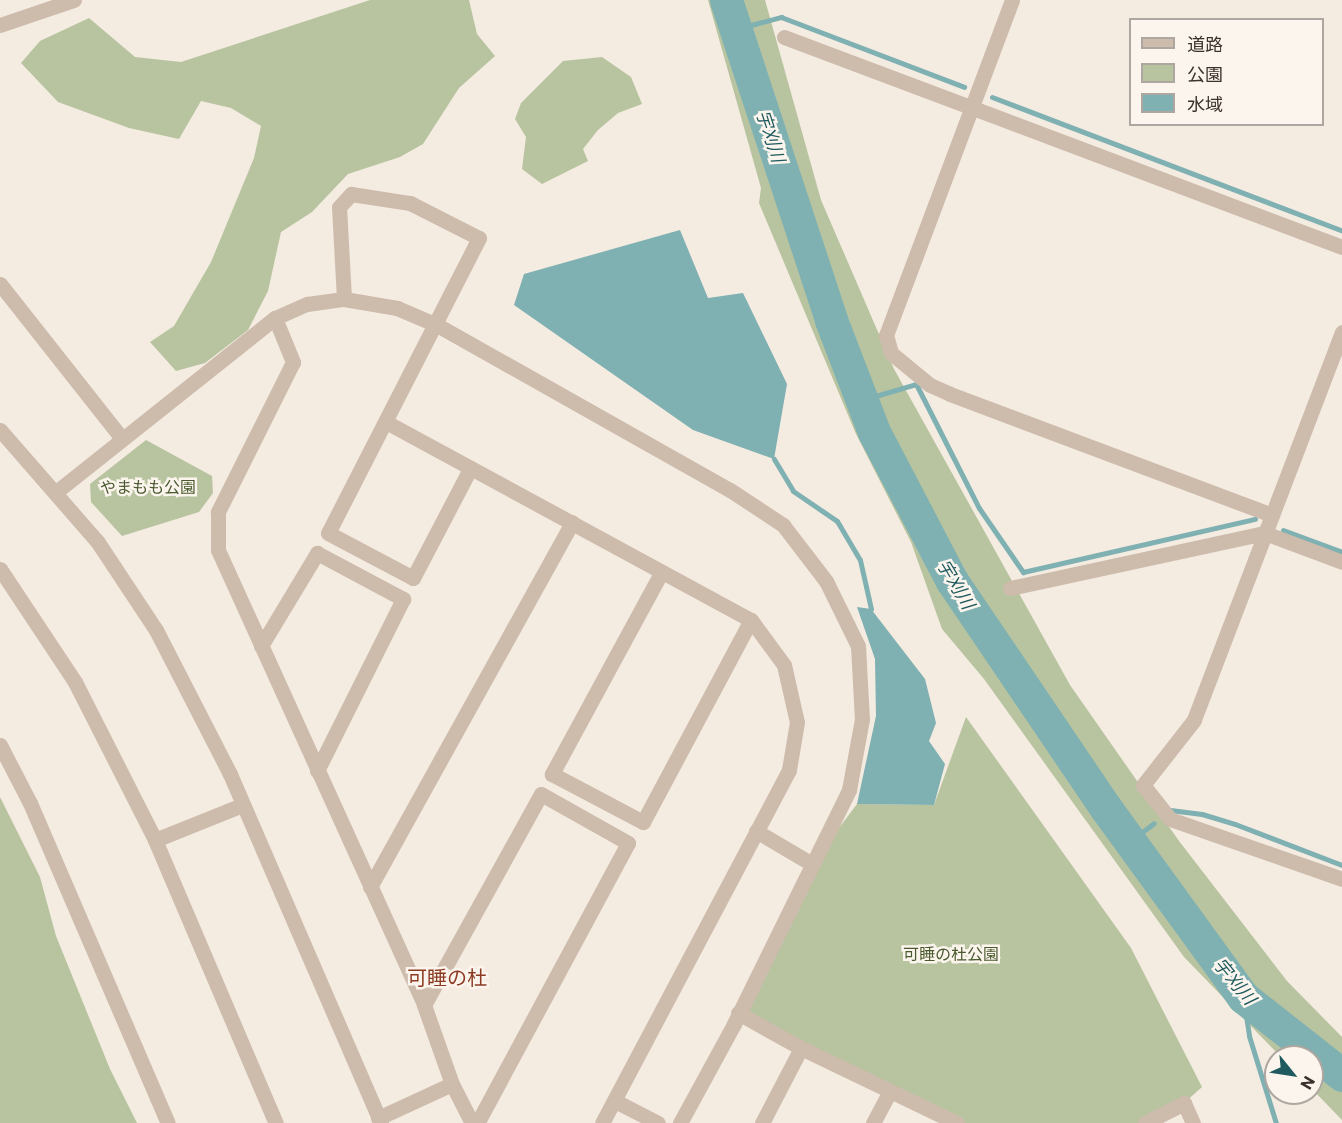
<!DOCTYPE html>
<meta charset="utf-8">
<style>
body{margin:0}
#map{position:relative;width:1342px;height:1123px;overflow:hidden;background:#f4ebe1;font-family:Commissioner,"Noto Sans JP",sans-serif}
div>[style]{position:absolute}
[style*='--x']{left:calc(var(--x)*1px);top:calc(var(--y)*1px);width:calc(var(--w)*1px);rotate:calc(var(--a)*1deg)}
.green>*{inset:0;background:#b8c4a0}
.water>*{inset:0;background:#7fb0b2}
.stream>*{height:5px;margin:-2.5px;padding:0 2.5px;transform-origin:2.5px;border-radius:2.5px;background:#7fb0b2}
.river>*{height:33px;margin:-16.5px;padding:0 16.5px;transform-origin:16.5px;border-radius:16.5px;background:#7fb0b2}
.minor>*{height:15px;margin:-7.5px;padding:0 7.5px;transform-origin:7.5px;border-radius:7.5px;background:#cdbbac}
span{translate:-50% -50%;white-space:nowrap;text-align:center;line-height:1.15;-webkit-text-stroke:5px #fbf5ee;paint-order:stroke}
.park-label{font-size:16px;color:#4a5a2e}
.water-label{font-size:18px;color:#1f5a5e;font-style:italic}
.quarter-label{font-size:20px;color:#8c3b22}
.legend{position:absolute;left:1129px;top:18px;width:195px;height:108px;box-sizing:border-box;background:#fbf5ee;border:2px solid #aea6a0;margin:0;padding:8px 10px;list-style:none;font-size:18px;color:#3b302b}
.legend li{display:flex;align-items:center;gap:12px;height:30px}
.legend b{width:30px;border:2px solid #aea6a0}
.north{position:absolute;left:1264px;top:1045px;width:60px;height:60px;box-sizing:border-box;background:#fbf5ee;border:2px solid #aea6a0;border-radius:50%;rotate:120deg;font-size:16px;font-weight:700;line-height:24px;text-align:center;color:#3b302b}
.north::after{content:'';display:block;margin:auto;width:21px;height:27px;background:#1f5a5e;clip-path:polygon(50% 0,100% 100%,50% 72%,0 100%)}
</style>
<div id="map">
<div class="green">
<div style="clip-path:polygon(370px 0,469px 0,477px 34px,495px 56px,459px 88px,423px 144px,400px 157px,348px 174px,312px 212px,281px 232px,268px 291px,248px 330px,205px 363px,176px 371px,150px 342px,174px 326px,211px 262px,254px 158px,261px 126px,231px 108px,201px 101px,179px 139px,129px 128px,58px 102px,21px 63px,40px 41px,89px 18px,135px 57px,181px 62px)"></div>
<div style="clip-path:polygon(708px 0,765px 0,821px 200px,894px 369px,1070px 685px,1179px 841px,1287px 981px,1342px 1037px,1342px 1120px,1312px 1089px,1312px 1057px,1281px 1057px,1184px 957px,984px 679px,942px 629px,911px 542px,856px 434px,759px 203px,761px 188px)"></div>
<div style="clip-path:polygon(602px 57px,631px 77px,642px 104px,618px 113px,598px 130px,583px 149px,588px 161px,542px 184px,522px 169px,526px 137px,515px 119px,521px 103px,563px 61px)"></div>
<div style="clip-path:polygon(146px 440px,212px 476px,213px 493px,199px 512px,122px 536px,91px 502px,90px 484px)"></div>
<div style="clip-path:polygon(966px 717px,1131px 948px,1202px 1087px,1184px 1103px,1145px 1123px,957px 1123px,738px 1013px,812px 864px,857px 804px,934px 805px)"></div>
<div style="clip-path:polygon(0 797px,40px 877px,56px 936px,110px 1069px,137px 1123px,0 1123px)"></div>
</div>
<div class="water">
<div style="clip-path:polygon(680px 230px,708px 298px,743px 293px,787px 384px,774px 459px,693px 430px,514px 305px,524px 274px)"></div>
<div style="clip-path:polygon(857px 607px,871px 609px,925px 679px,936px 723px,929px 741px,945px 764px,934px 805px,857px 804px,876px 716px,875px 659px)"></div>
</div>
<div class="stream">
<div style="--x:736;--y:29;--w:47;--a:-14.9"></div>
<div style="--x:781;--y:17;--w:196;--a:20.9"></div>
<div style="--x:992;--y:97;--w:375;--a:20.9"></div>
<div style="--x:862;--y:400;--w:56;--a:-16.5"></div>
<div style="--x:916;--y:384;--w:139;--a:63.1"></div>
<div style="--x:979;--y:508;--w:78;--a:55.5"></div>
<div style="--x:1023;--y:572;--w:238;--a:-12.9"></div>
<div style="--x:774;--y:459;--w:37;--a:59"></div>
<div style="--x:793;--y:491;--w:53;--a:34.3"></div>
<div style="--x:837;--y:521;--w:45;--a:59.5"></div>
<div style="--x:860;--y:560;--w:50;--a:77.3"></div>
<div style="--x:1283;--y:530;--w:63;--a:20.4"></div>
<div style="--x:1170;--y:810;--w:32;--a:7"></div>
<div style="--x:1202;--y:814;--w:34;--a:17"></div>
<div style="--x:1235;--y:824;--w:115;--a:21"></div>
<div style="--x:1129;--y:842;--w:31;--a:-37"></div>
<div style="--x:1243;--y:997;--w:39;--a:81"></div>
<div style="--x:1249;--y:1036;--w:91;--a:72.8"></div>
</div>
<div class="river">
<div style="--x:726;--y:0;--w:337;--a:71.8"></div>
<div style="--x:831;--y:320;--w:120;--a:69"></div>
<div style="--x:874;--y:432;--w:168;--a:62.4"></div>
<div style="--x:952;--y:581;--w:273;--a:55.9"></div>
<div style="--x:1105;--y:807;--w:235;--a:54"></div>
<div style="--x:1243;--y:997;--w:126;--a:38.2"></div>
</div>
<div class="minor">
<div style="--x:1012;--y:0;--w:358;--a:110.6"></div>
<div style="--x:886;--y:335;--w:19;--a:74"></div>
<div style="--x:891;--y:353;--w:50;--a:39.4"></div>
<div style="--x:930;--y:385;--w:22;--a:24"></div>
<div style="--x:950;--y:394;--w:344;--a:20.6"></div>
<div style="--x:0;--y:25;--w:78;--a:-18.7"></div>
<div style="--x:784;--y:37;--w:596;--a:20.62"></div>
<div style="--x:0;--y:284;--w:195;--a:51.7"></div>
<div style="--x:344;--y:299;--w:92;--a:-93.1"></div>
<div style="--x:339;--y:207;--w:18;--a:-47"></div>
<div style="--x:351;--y:194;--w:60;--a:8.7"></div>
<div style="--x:410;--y:203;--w:77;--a:26.9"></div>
<div style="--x:479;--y:238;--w:331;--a:117.1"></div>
<div style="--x:328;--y:533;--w:96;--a:27.9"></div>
<div style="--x:413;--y:578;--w:123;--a:-62.4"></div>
<div style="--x:275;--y:318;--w:48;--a:67.8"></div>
<div style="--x:293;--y:362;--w:168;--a:116.6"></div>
<div style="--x:218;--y:512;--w:38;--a:90"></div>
<div style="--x:218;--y:550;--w:499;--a:65.6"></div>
<div style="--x:424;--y:1005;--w:84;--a:70.5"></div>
<div style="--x:452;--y:1084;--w:44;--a:62.9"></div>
<div style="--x:1342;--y:332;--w:415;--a:110.9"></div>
<div style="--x:1194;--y:720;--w:83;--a:128.1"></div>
<div style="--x:1143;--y:785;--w:43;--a:51.5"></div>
<div style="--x:1170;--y:819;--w:182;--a:19.2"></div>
<div style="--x:386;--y:422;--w:415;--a:28.5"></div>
<div style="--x:751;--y:620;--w:56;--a:53.7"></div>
<div style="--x:784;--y:665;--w:58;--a:77.2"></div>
<div style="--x:797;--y:722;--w:49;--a:99.5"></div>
<div style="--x:789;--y:770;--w:399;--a:117.9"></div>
<div style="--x:0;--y:430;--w:147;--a:48.9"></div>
<div style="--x:97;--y:541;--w:107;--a:56.5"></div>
<div style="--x:156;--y:630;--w:162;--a:62.8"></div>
<div style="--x:230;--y:774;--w:380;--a:66.6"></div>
<div style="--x:56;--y:492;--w:280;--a:-38.5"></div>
<div style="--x:275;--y:318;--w:35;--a:-24"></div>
<div style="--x:307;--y:304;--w:37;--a:-8"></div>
<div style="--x:344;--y:299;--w:54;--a:9.6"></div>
<div style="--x:397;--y:308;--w:43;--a:23"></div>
<div style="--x:437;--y:325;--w:336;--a:29.4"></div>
<div style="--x:730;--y:490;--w:64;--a:33.4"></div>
<div style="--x:783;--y:525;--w:71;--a:52.5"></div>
<div style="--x:826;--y:581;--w:72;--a:63.8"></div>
<div style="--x:858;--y:646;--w:73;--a:86.9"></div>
<div style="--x:862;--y:719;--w:72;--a:100.4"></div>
<div style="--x:849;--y:790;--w:261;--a:116.2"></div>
<div style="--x:734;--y:1024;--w:113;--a:118.6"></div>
<div style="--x:0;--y:569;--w:136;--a:56.4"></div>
<div style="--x:75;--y:682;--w:177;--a:63.1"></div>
<div style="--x:155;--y:840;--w:308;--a:66.9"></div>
<div style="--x:661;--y:573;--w:229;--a:118.5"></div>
<div style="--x:552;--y:774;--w:103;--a:27.8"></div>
<div style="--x:643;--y:822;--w:229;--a:-61.9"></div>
<div style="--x:1010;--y:588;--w:261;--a:-12.2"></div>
<div style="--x:1265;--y:533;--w:82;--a:20.6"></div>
<div style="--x:261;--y:646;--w:109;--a:-58.9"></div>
<div style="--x:317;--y:553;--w:98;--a:28.1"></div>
<div style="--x:403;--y:599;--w:192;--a:116.6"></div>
<div style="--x:0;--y:745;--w:65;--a:62.7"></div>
<div style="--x:30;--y:803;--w:348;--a:66.7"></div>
<div style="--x:756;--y:831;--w:65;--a:30.5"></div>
<div style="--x:155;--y:840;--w:94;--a:-21.9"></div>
<div style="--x:370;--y:887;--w:417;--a:-61"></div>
<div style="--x:424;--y:1005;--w:241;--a:-61"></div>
<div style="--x:541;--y:794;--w:100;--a:29.4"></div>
<div style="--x:628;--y:843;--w:318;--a:118.3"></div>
<div style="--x:738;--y:1013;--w:72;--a:29.1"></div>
<div style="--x:801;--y:1048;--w:173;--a:25.7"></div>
<div style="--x:615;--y:1101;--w:48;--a:27.1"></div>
<div style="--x:378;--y:1118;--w:81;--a:-24.7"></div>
<div style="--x:762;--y:1123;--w:85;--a:-62.5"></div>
<div style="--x:873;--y:1123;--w:36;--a:-62"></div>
<div style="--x:1145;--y:1123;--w:44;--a:-27.1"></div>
<div style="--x:1184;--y:1103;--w:22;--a:66"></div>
</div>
<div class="park-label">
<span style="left:148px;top:487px">やまもも公園</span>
<span style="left:951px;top:954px">可睡の杜公園</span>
</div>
<div class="water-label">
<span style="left:771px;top:136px;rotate:72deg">宇刈川</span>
<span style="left:956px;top:584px;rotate:59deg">宇刈川</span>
<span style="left:1235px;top:981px;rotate:50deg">宇刈川</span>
</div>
<div class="quarter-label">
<span style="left:447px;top:977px">可睡の杜</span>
</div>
<ul class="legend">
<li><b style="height:8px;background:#cdbbac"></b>道路</li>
<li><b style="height:16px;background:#b8c4a0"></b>公園</li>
<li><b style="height:16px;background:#7fb0b2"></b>水域</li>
</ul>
<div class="north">N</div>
</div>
